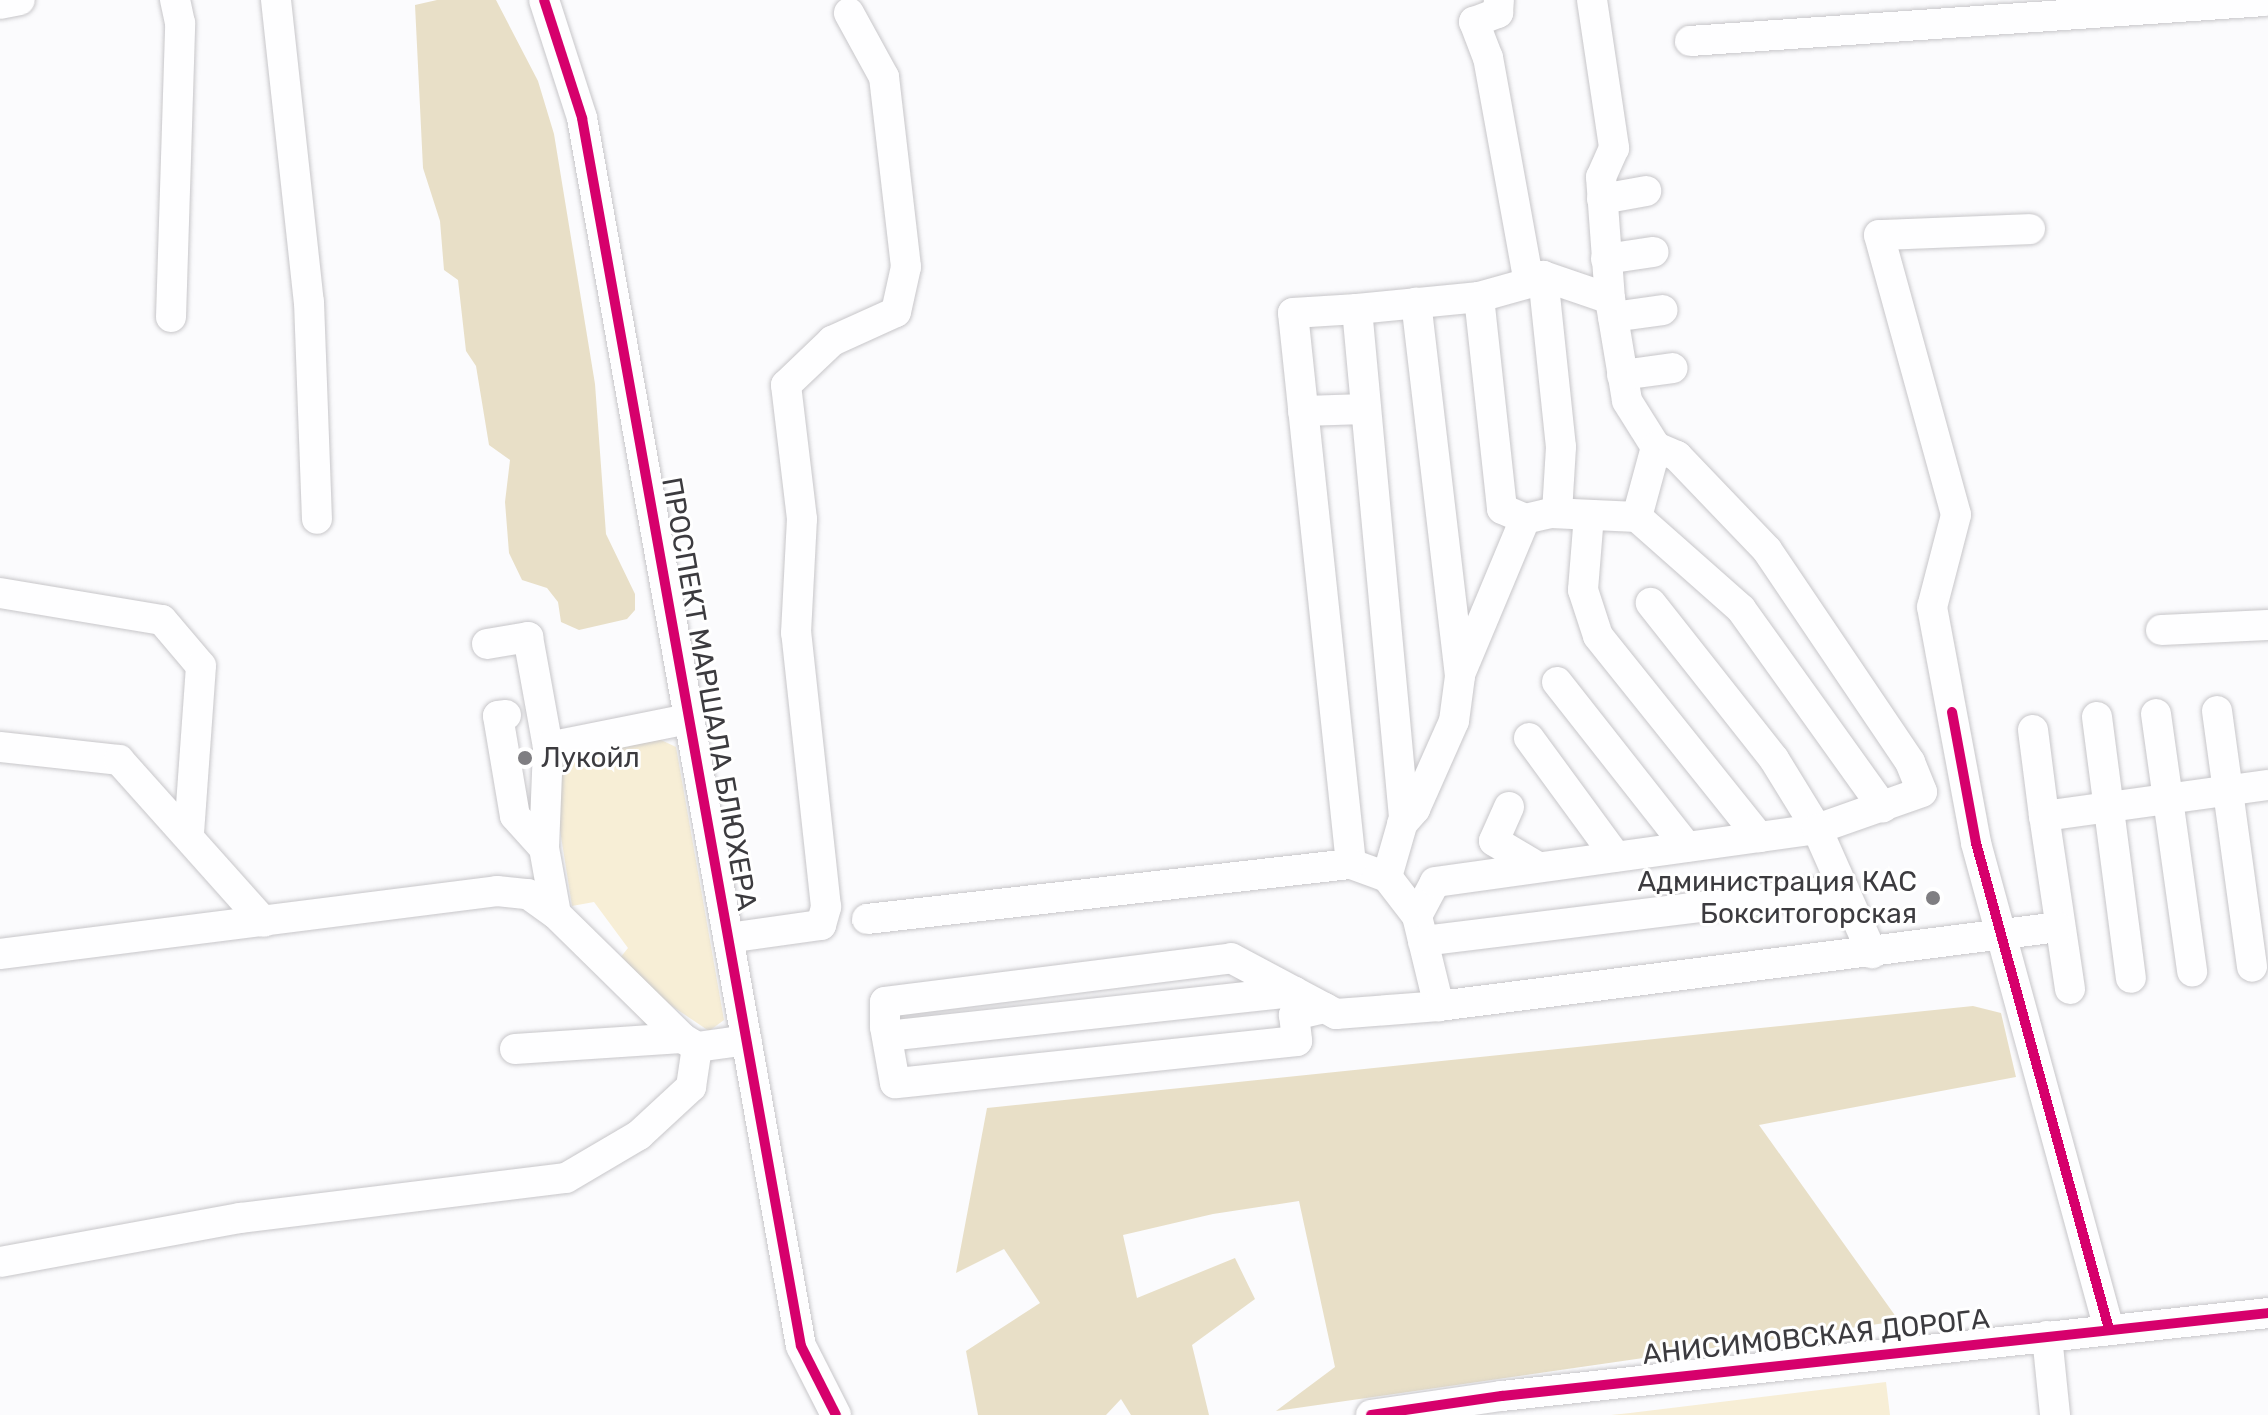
<!DOCTYPE html>
<meta charset="utf-8">
<style>
body{margin:0}
#map{position:relative;width:2268px;height:1415px;overflow:hidden;background:#fbfbfd;font-family:Rubik,sans-serif}
div>[style]{position:absolute}
[style*='--x']{left:calc(var(--x)*1px);top:calc(var(--y)*1px);width:calc(var(--w)*1px);rotate:calc(var(--a)*1deg)}
.green>*{inset:0;background:#f7eed6}
.forest>*{inset:0;background:#e8dfc7}
.roads{filter:drop-shadow(0 0 2px #c7c6c9) drop-shadow(0 0 2px #c7c6c9)}
.minor>*{height:30px;margin:-15px;padding:0 15px;transform-origin:15px;border-radius:15px;background:#fefeff}
.cycleway>*{height:10px;margin:-5px;padding:0 5px;transform-origin:5px;border-radius:5px;background:#d6006c}
.dots>*{width:22px;height:22px;translate:-50% -50%;box-sizing:border-box;border:4px solid #fff;border-radius:50%}
span{translate:-50% -50%;white-space:nowrap;text-align:center;line-height:1.15;-webkit-text-stroke:6px #fff;paint-order:stroke}
.street-label{font-size:28px;color:#3c3b3f}
.poi-label{font-size:28px;color:#3c3b3f}
.left{translate:0 -50%;text-align:left}
.right{translate:-100% -50%;text-align:right}
</style>
<div id="map">
<div class="green">
<div style="clip-path:polygon(659px 739px,676px 747px,724px 1020px,709px 1031px,660px 998px,620px 958px,628px 948px,594px 902px,572px 906px,554px 792px,559px 768px,575px 755px)"></div>
<div style="clip-path:polygon(1886px 1382px,1890px 1415px,1611px 1415px,1630px 1413px)"></div>
</div>
<div class="forest">
<div style="clip-path:polygon(437px 0,496px 0,538px 81px,554px 134px,595px 384px,606px 534px,635px 594px,635px 610px,627px 619px,579px 630px,561px 622px,558px 602px,547px 588px,522px 580px,509px 553px,505px 502px,510px 460px,489px 445px,476px 366px,466px 351px,458px 280px,444px 270px,440px 221px,423px 168px,415px 5px)"></div>
<div style="clip-path:polygon(1973px 1006px,2001px 1013px,2016px 1077px,1759px 1125px,1899px 1321px,1276px 1411px,1335px 1367px,1299px 1201px,1213px 1214px,1123px 1235px,1137px 1298px,1235px 1258px,1255px 1299px,1192px 1345px,1209px 1415px,1131px 1415px,1121px 1399px,1106px 1415px,978px 1415px,966px 1351px,1040px 1303px,1004px 1249px,956px 1273px,987px 1108px)"></div>
</div>
<div class="roads">
<div class="minor">
<div style="--x:276;--y:0;--w:304;--a:83.8"></div>
<div style="--x:309;--y:302;--w:217;--a:87.9"></div>
<div style="--x:544;--y:0;--w:124;--a:72.1"></div>
<div style="--x:582;--y:118;--w:1247;--a:79.89"></div>
<div style="--x:801;--y:1346;--w:77;--a:63.1"></div>
<div style="--x:1592;--y:0;--w:150;--a:81.5"></div>
<div style="--x:1614;--y:148;--w:32;--a:114"></div>
<div style="--x:1601;--y:177;--w:122;--a:85.8"></div>
<div style="--x:1610;--y:299;--w:103;--a:80.5"></div>
<div style="--x:1627;--y:401;--w:54;--a:57.8"></div>
<div style="--x:0;--y:4;--w:20;--a:-11"></div>
<div style="--x:1690;--y:41;--w:576;--a:-3.98"></div>
<div style="--x:1602;--y:199;--w:45;--a:-10.3"></div>
<div style="--x:2030;--y:229;--w:151;--a:177.7"></div>
<div style="--x:1879;--y:235;--w:290;--a:74.6"></div>
<div style="--x:1956;--y:515;--w:95;--a:104.6"></div>
<div style="--x:1932;--y:607;--w:240;--a:79.4"></div>
<div style="--x:1976;--y:843;--w:504;--a:74.7"></div>
<div style="--x:1606;--y:259;--w:48;--a:-8.5"></div>
<div style="--x:1543;--y:276;--w:172;--a:84"></div>
<div style="--x:1561;--y:447;--w:66;--a:93.5"></div>
<div style="--x:1529;--y:283;--w:16;--a:-27"></div>
<div style="--x:1543;--y:276;--w:71;--a:18.9"></div>
<div style="--x:1479;--y:297;--w:52;--a:-15.6"></div>
<div style="--x:1529;--y:283;--w:229;--a:-100.3"></div>
<div style="--x:1488;--y:58;--w:39;--a:-111"></div>
<div style="--x:1474;--y:22;--w:26;--a:-21"></div>
<div style="--x:1498;--y:13;--w:13;--a:-86"></div>
<div style="--x:1357;--y:309;--w:123;--a:-5.6"></div>
<div style="--x:1479;--y:297;--w:213;--a:83.8"></div>
<div style="--x:1502;--y:509;--w:25;--a:23"></div>
<div style="--x:1525;--y:519;--w:27;--a:-13"></div>
<div style="--x:1551;--y:513;--w:86;--a:2.7"></div>
<div style="--x:1637;--y:517;--w:139;--a:41.5"></div>
<div style="--x:1741;--y:609;--w:244;--a:54.4"></div>
<div style="--x:171;--y:317;--w:294;--a:-88.2"></div>
<div style="--x:180;--y:23;--w:24;--a:-102"></div>
<div style="--x:1613;--y:317;--w:50;--a:-8"></div>
<div style="--x:1622;--y:375;--w:51;--a:-7.8"></div>
<div style="--x:1303;--y:411;--w:63;--a:-1.8"></div>
<div style="--x:1589;--y:515;--w:75;--a:94.6"></div>
<div style="--x:1583;--y:590;--w:48;--a:71.9"></div>
<div style="--x:1598;--y:636;--w:258;--a:51.3"></div>
<div style="--x:1637;--y:517;--w:73;--a:-74.8"></div>
<div style="--x:1656;--y:447;--w:23;--a:23"></div>
<div style="--x:1677;--y:456;--w:130;--a:46.2"></div>
<div style="--x:1767;--y:550;--w:256;--a:56"></div>
<div style="--x:1910;--y:762;--w:32;--a:68"></div>
<div style="--x:1922;--y:792;--w:111;--a:160.6"></div>
<div style="--x:1817;--y:829;--w:82;--a:-121.6"></div>
<div style="--x:1774;--y:759;--w:199;--a:-128.3"></div>
<div style="--x:0;--y:593;--w:164;--a:9.5"></div>
<div style="--x:162;--y:620;--w:60;--a:49.7"></div>
<div style="--x:201;--y:666;--w:169;--a:94.1"></div>
<div style="--x:2161;--y:630;--w:107;--a:-2.7"></div>
<div style="--x:487;--y:644;--w:42;--a:-9.7"></div>
<div style="--x:528;--y:637;--w:112;--a:79.7"></div>
<div style="--x:1461;--y:672;--w:166;--a:-67.3"></div>
<div style="--x:1557;--y:682;--w:210;--a:51.8"></div>
<div style="--x:2217;--y:711;--w:258;--a:82.2"></div>
<div style="--x:2156;--y:714;--w:260;--a:82"></div>
<div style="--x:506;--y:715;--w:8;--a:173"></div>
<div style="--x:498;--y:716;--w:101;--a:80.4"></div>
<div style="--x:515;--y:816;--w:43;--a:47.8"></div>
<div style="--x:2097;--y:717;--w:263;--a:82.6"></div>
<div style="--x:2033;--y:730;--w:87;--a:82.7"></div>
<div style="--x:1529;--y:738;--w:147;--a:53.8"></div>
<div style="--x:0;--y:747;--w:120;--a:6.2"></div>
<div style="--x:119;--y:760;--w:217;--a:48.2"></div>
<div style="--x:1509;--y:807;--w:37;--a:114"></div>
<div style="--x:1494;--y:841;--w:51;--a:30.6"></div>
<div style="--x:1402;--y:824;--w:20;--a:-49"></div>
<div style="--x:1415;--y:809;--w:96;--a:-66.1"></div>
<div style="--x:1454;--y:721;--w:45;--a:-82.4"></div>
<div style="--x:1460;--y:676;--w:376;--a:-96.7"></div>
<div style="--x:1387;--y:877;--w:38;--a:-160"></div>
<div style="--x:1351;--y:864;--w:554;--a:-96.01"></div>
<div style="--x:1293;--y:313;--w:64;--a:-3.6"></div>
<div style="--x:1357;--y:309;--w:511;--a:84.72"></div>
<div style="--x:1404;--y:818;--w:61;--a:106.1"></div>
<div style="--x:1387;--y:877;--w:49;--a:52.4"></div>
<div style="--x:1417;--y:916;--w:93;--a:76.3"></div>
<div style="--x:556;--y:914;--w:67;--a:-100.3"></div>
<div style="--x:544;--y:848;--w:101;--a:-87.7"></div>
<div style="--x:548;--y:747;--w:143;--a:-11.3"></div>
<div style="--x:1417;--y:916;--w:38;--a:-62"></div>
<div style="--x:1435;--y:882;--w:386;--a:-7.9"></div>
<div style="--x:1817;--y:829;--w:136;--a:66.1"></div>
<div style="--x:867;--y:919;--w:487;--a:-6.5"></div>
<div style="--x:728;--y:938;--w:94;--a:-8"></div>
<div style="--x:821;--y:925;--w:19;--a:-74"></div>
<div style="--x:826;--y:907;--w:276;--a:-96.2"></div>
<div style="--x:796;--y:633;--w:114;--a:-87"></div>
<div style="--x:802;--y:519;--w:135;--a:-96.8"></div>
<div style="--x:786;--y:385;--w:64;--a:-43.7"></div>
<div style="--x:832;--y:341;--w:70;--a:-24.4"></div>
<div style="--x:896;--y:312;--w:46;--a:-77.5"></div>
<div style="--x:906;--y:267;--w:191;--a:-96.6"></div>
<div style="--x:884;--y:77;--w:73;--a:-118.7"></div>
<div style="--x:1423;--y:941;--w:424;--a:-7"></div>
<div style="--x:0;--y:954;--w:501;--a:-7.22"></div>
<div style="--x:497;--y:891;--w:31;--a:6"></div>
<div style="--x:528;--y:894;--w:34;--a:36"></div>
<div style="--x:556;--y:914;--w:177;--a:44.5"></div>
<div style="--x:682;--y:1038;--w:17;--a:31"></div>
<div style="--x:697;--y:1047;--w:50;--a:-8"></div>
<div style="--x:2070;--y:989;--w:175;--a:-98.5"></div>
<div style="--x:2044;--y:816;--w:226;--a:-7.9"></div>
<div style="--x:1325;--y:1008;--w:32;--a:167"></div>
<div style="--x:1294;--y:1015;--w:26;--a:83"></div>
<div style="--x:1297;--y:1041;--w:404;--a:174"></div>
<div style="--x:895;--y:1083;--w:57;--a:-100.1"></div>
<div style="--x:885;--y:1027;--w:25;--a:-90"></div>
<div style="--x:885;--y:1002;--w:349;--a:-7.2"></div>
<div style="--x:1231;--y:958;--w:119;--a:28.1"></div>
<div style="--x:1336;--y:1014;--w:103;--a:-4.4"></div>
<div style="--x:1439;--y:1006;--w:624;--a:-7.27"></div>
<div style="--x:887;--y:1036;--w:410;--a:-6.2"></div>
<div style="--x:515;--y:1049;--w:167;--a:-3.8"></div>
<div style="--x:0;--y:1262;--w:244;--a:-10.4"></div>
<div style="--x:240;--y:1218;--w:328;--a:-7"></div>
<div style="--x:566;--y:1178;--w:85;--a:-30.5"></div>
<div style="--x:639;--y:1135;--w:71;--a:-42.7"></div>
<div style="--x:691;--y:1087;--w:40;--a:-81.5"></div>
<div style="--x:2047;--y:1336;--w:79;--a:84.2"></div>
<div style="--x:1371;--y:1415;--w:132;--a:-8.3"></div>
<div style="--x:1502;--y:1396;--w:770;--a:-6.18"></div>
</div>
</div>
<div class="cycleway">
<div style="--x:544;--y:0;--w:124;--a:72.1"></div>
<div style="--x:582;--y:118;--w:1247;--a:79.89"></div>
<div style="--x:801;--y:1346;--w:77;--a:63.1"></div>
<div style="--x:1952;--y:712;--w:133;--a:79.6"></div>
<div style="--x:1976;--y:843;--w:504;--a:74.7"></div>
<div style="--x:1371;--y:1415;--w:132;--a:-8.3"></div>
<div style="--x:1502;--y:1396;--w:770;--a:-6.18"></div>
</div>
<div class="dots">
<div style="left:525px;top:758px;background:#7f7e82"></div>
<div style="left:1933px;top:898px;background:#7f7e82"></div>
</div>
<div class="street-label">
<span style="left:709px;top:694px;rotate:80deg">ПРОСПЕКТ МАРШАЛА БЛЮХЕРА</span>
<span style="left:1816px;top:1337px;rotate:-6deg">АНИСИМОВСКАЯ ДОРОГА</span>
</div>
<div class="poi-label">
<span class="left" style="left:541px;top:758px">Лукойл</span>
<span class="right" style="left:1917px;top:898px">Администрация КАС<br>Бокситогорская</span>
</div>
</div>
